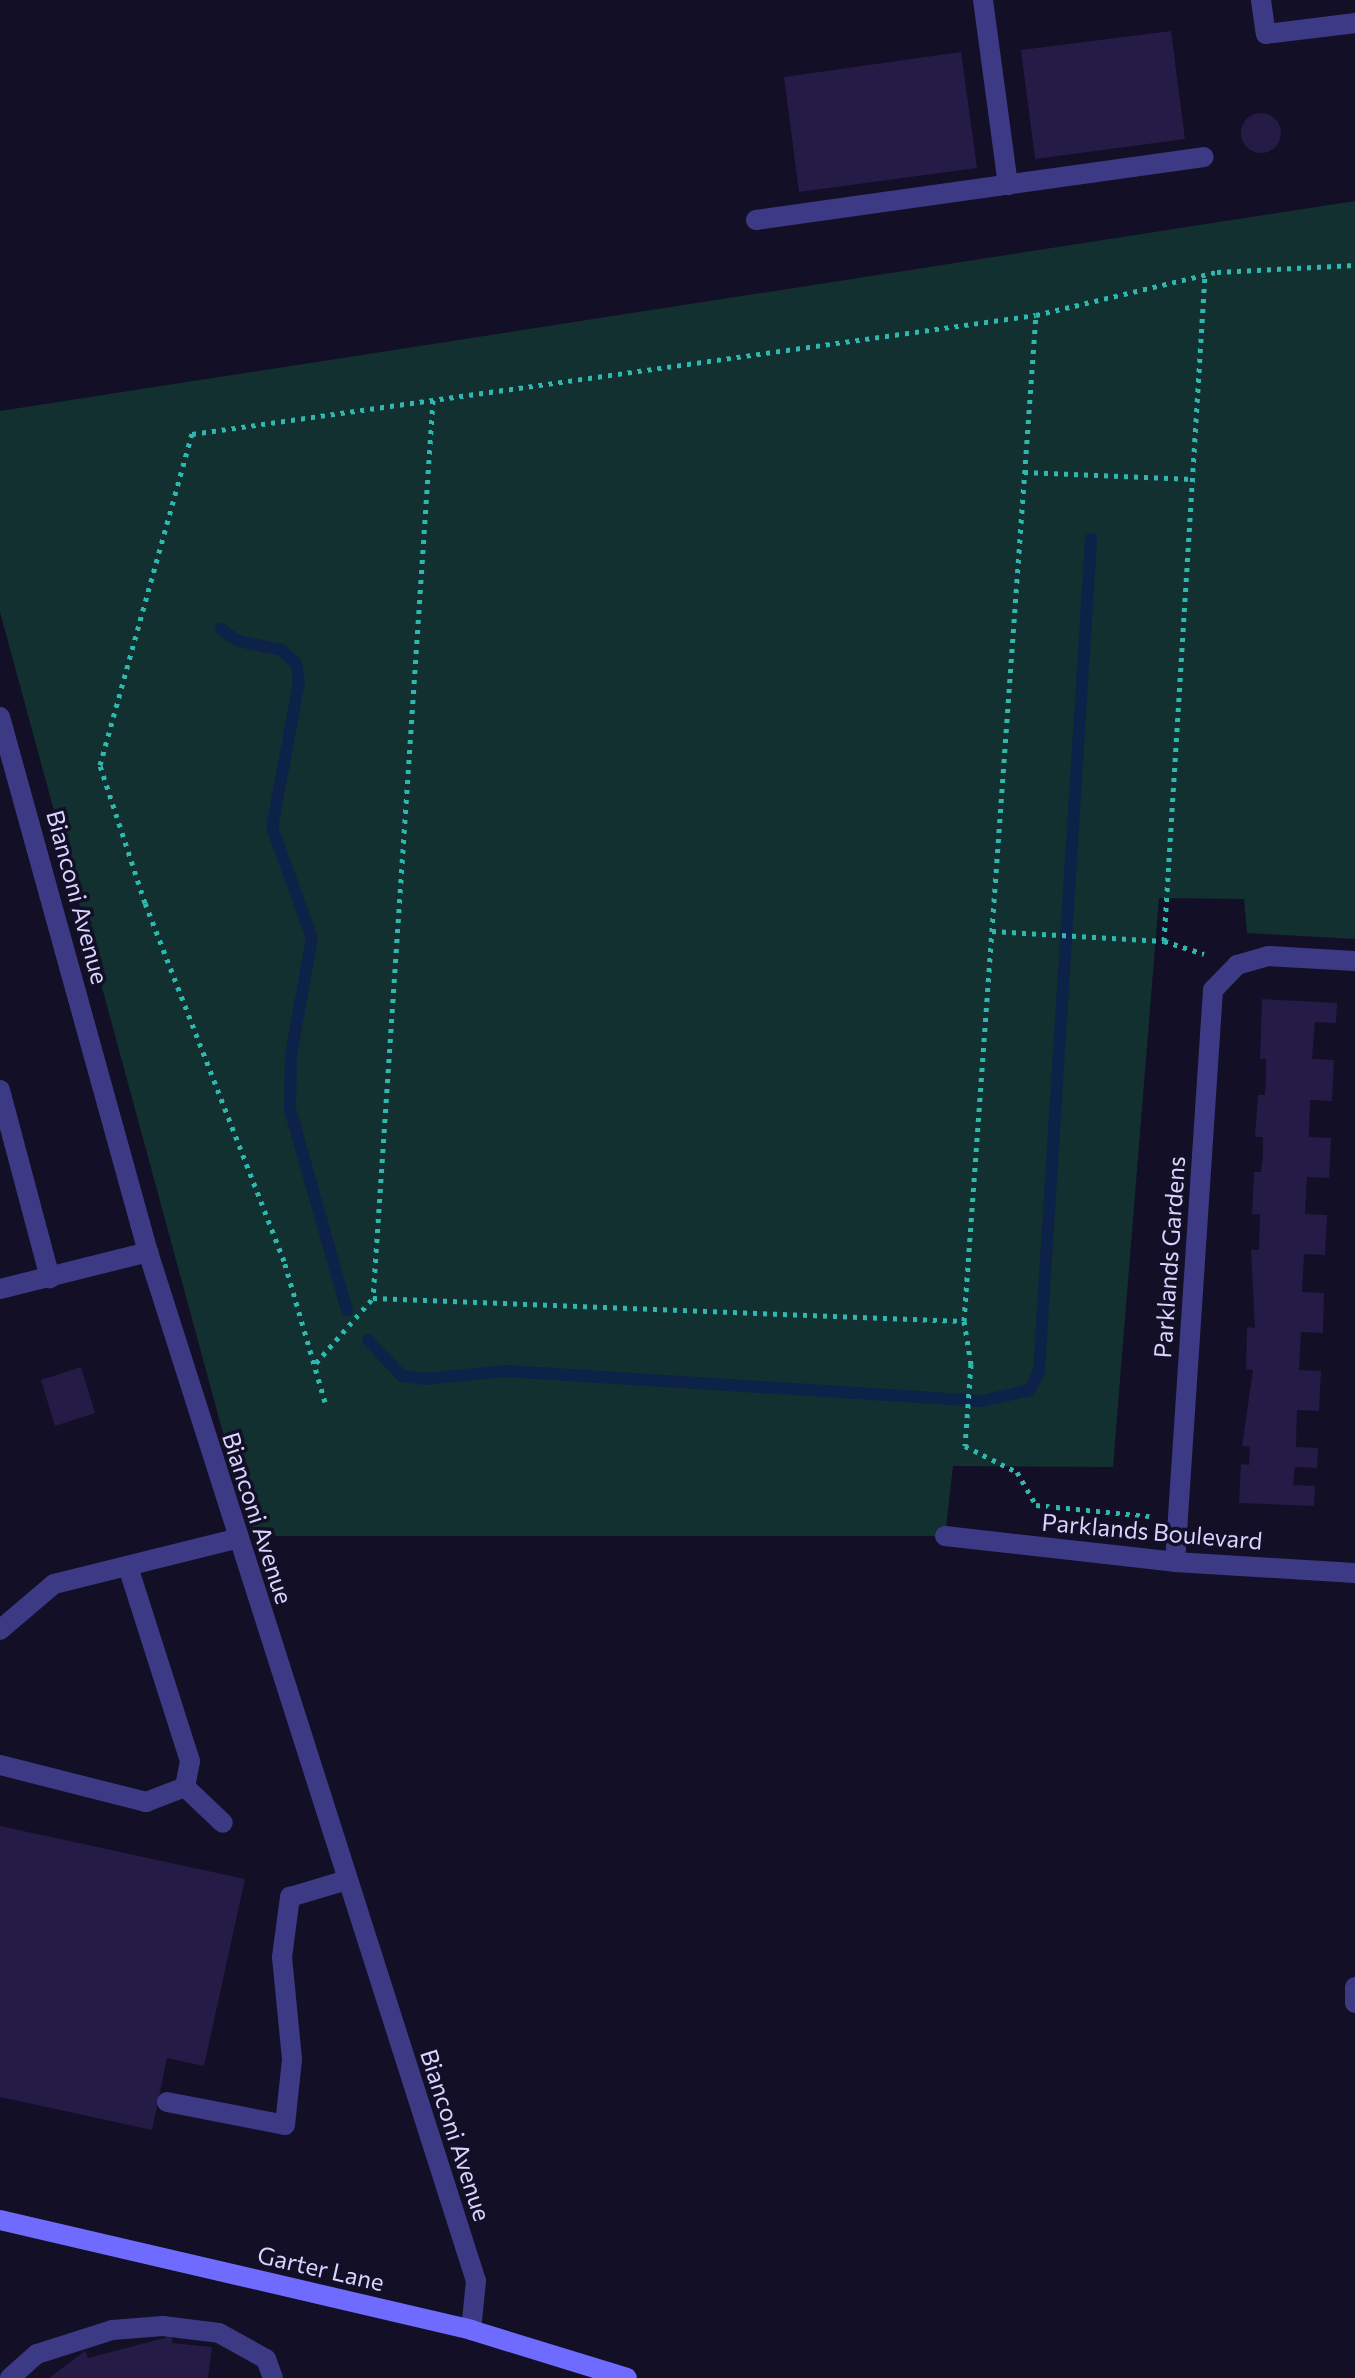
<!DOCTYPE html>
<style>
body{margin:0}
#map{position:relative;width:1355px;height:2378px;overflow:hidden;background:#130f26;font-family:Commissioner,sans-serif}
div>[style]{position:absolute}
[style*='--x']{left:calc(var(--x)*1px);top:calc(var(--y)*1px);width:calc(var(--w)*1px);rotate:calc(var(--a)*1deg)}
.green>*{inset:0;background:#12302f}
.stream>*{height:12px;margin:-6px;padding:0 6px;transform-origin:6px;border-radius:6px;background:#0c2248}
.building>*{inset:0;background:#241b47}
.round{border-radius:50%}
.path>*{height:5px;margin-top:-2.5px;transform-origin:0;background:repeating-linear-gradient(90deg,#2fb8b0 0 4px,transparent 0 10px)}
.lane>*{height:20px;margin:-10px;padding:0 10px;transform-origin:10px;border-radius:10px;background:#3d3a85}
.street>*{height:20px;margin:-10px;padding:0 10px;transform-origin:10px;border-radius:10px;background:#3d3a85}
.secondary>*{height:20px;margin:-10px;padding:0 10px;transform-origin:10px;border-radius:10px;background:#6f6bff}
span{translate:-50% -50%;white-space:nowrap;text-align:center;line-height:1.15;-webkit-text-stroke:7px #130f26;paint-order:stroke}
.street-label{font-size:24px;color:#d9d4ff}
</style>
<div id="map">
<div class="green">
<div style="clip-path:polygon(1355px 201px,1355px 939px,1247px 933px,1244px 899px,1159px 898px,1113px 1467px,953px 1466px,945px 1536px,251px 1536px,0 612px,0 411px)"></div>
</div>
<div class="stream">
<div style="--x:221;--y:629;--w:21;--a:35"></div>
<div style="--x:238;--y:641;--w:44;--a:11.8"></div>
<div style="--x:281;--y:650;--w:20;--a:41"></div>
<div style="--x:296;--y:663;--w:19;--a:81"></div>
<div style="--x:299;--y:682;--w:147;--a:100.5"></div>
<div style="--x:272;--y:827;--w:118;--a:70.2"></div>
<div style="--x:312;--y:938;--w:119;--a:100.2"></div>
<div style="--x:291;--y:1055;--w:54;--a:91.1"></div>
<div style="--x:290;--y:1109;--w:209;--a:74.2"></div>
<div style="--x:368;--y:1340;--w:50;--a:46.6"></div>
<div style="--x:402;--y:1376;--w:23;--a:7"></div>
<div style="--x:425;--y:1379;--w:81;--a:-5.6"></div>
<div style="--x:506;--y:1371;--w:477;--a:3.6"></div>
<div style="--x:982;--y:1401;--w:49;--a:-12.9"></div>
<div style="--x:1030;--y:1390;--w:21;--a:-65"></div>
<div style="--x:1039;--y:1371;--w:834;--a:-86.42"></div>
</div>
<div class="building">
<div style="clip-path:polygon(1171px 31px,1185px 139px,1035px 159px,1021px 50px)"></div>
<div style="clip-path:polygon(961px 52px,977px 168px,799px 192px,784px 77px)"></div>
<div class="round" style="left:1241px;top:113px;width:40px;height:40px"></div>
<div style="clip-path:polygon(1262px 999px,1337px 1003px,1336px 1023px,1315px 1022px,1312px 1059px,1334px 1060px,1332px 1101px,1310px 1100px,1309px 1137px,1331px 1138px,1329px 1178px,1307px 1177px,1305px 1214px,1327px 1215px,1325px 1255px,1304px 1254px,1302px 1292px,1324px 1293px,1323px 1333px,1301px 1332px,1299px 1370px,1321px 1371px,1319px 1411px,1297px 1410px,1296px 1447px,1318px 1448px,1317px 1468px,1295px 1467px,1293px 1485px,1315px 1486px,1314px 1506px,1239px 1503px,1241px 1464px,1249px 1465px,1250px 1447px,1242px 1446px,1253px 1370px,1246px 1369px,1247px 1327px,1255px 1328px,1251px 1250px,1259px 1250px,1260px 1214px,1252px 1214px,1254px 1172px,1261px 1172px,1263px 1155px,1263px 1137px,1255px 1137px,1258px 1095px,1265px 1095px,1266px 1077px,1266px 1059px,1260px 1059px)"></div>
<div style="clip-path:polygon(81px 1367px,95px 1413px,55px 1426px,41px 1380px)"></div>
<div style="clip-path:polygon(0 1826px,245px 1879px,204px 2066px,167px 2058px,152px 2130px,0 2097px)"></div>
<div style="clip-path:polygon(172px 2336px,172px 2343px,212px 2347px,208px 2378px,49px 2378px,85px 2351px,88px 2358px)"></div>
</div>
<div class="path">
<div style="--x:433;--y:400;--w:900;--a:93.82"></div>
<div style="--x:373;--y:1298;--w:591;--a:2.23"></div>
<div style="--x:964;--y:1321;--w:1009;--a:-85.91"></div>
<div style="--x:1024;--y:472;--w:169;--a:2.4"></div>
<div style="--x:992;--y:931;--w:172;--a:3.3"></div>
<div style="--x:1164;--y:941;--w:42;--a:18"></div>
<div style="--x:1164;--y:941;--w:668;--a:-86.48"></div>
<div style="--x:964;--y:1321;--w:44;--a:80.8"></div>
<div style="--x:971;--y:1364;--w:82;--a:94.2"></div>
<div style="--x:965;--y:1446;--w:58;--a:26.6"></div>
<div style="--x:1017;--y:1472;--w:38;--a:60"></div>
<div style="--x:1036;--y:1505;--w:114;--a:5.6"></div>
<div style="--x:316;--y:1363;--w:86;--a:-48.8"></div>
<div style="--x:325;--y:1402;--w:147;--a:-106.2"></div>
<div style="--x:284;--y:1261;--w:384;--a:-111.2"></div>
<div style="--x:145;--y:903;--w:145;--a:-108.1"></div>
<div style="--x:100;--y:765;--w:344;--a:-74.5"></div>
<div style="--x:192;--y:434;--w:852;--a:-8.03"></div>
<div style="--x:1036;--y:315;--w:186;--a:-13.4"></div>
<div style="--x:1217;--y:272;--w:138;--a:-2.9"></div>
</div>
<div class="lane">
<div style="--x:983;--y:0;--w:187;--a:82.3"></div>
<div style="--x:1261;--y:0;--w:34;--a:82"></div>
<div style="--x:1266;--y:34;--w:90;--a:-7"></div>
<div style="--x:756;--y:220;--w:452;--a:-8"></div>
<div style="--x:0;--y:1090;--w:195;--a:75.1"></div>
<div style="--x:0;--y:1289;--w:153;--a:-14"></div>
<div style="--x:0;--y:1630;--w:71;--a:-40.4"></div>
<div style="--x:54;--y:1584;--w:187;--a:-13.9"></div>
<div style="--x:0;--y:1765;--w:151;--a:14.2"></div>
<div style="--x:146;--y:1802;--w:42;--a:-21"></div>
<div style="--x:185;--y:1787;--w:26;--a:-79"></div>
<div style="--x:190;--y:1761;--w:204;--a:-107.7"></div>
<div style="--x:185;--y:1787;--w:52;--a:43.5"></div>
<div style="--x:167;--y:2102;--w:120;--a:11"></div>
<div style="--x:285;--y:2125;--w:66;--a:-83.9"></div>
<div style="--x:292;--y:2059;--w:102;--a:-95.6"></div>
<div style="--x:282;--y:1957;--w:61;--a:-82.4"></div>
<div style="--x:290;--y:1897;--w:59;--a:-16.6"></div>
</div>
<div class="street">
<div style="--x:0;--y:717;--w:555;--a:74.54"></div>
<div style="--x:148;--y:1252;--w:1080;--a:72.32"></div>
<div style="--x:476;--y:2281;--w:49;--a:95.8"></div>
<div style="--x:945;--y:1536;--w:231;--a:6.4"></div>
<div style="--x:1175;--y:1562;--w:180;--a:3.5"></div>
<div style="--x:1175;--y:1562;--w:573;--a:-86.2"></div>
<div style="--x:1213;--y:990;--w:35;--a:-46"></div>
<div style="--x:1237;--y:965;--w:32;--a:-16"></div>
<div style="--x:1268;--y:956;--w:87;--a:3.3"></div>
<div style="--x:1355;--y:1987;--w:16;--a:90"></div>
<div style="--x:10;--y:2378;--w:36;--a:-42"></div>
<div style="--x:37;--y:2354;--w:79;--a:-17.7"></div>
<div style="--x:112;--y:2330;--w:51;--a:-4.5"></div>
<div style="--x:163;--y:2326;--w:56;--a:7.1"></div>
<div style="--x:219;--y:2333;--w:54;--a:29"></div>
<div style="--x:266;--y:2359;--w:20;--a:70"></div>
</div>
<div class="secondary">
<div style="--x:0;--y:2220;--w:484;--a:13.1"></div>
<div style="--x:471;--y:2330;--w:163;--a:17.1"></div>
</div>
<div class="street-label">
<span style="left:78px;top:897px;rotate:75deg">Bianconi Avenue</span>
<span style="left:1169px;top:1257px;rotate:-86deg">Parklands Gardens</span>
<span style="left:258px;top:1518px;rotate:72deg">Bianconi Avenue</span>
<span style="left:1152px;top:1531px;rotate:5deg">Parklands Boulevard</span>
<span style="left:456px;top:2135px;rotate:72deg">Bianconi Avenue</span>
<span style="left:321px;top:2268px;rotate:13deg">Garter Lane</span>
</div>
</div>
